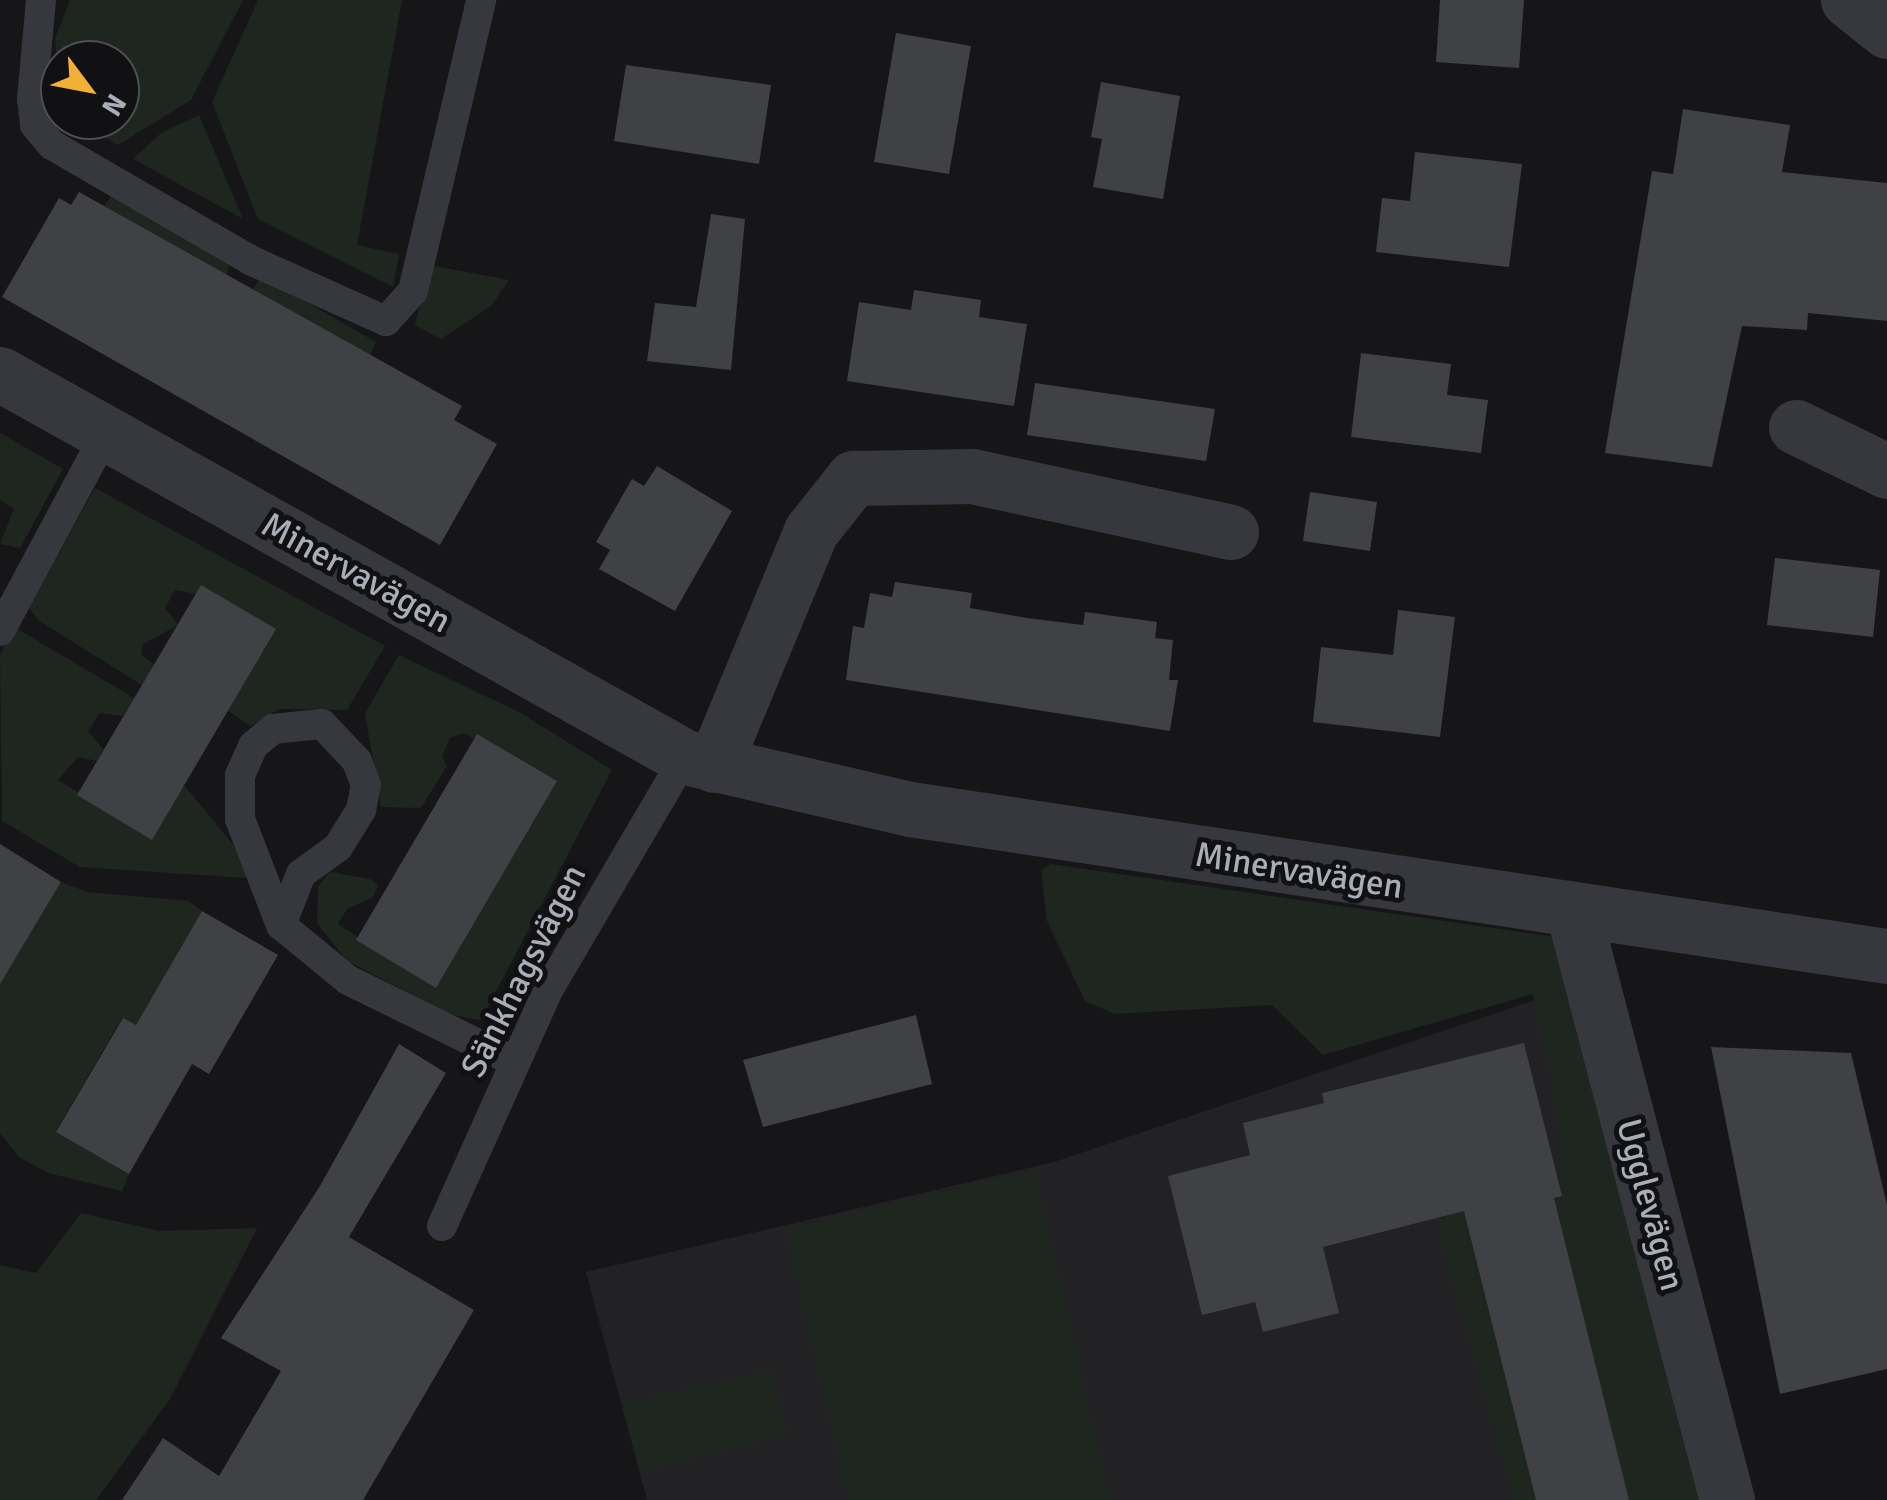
<!DOCTYPE html>
<meta charset="utf-8">
<style>
body{margin:0}
#map{position:relative;width:1887px;height:1500px;overflow:hidden;background:#161618;font-family:Signika,sans-serif}
div>[style]{position:absolute}
[style*='--x']{left:calc(var(--x)*1px);top:calc(var(--y)*1px);width:calc(var(--w)*1px);rotate:calc(var(--a)*1deg)}
.built>*{inset:0;background:#222225}
.green>*{inset:0;background:#1e261f}
.building>*{inset:0;background:#404145}
.service>*{height:30px;margin:-15px;padding:0 15px;transform-origin:15px;border-radius:15px;background:#37383d}
.minor>*{height:55px;margin:-27.5px;padding:0 27.5px;transform-origin:27.5px;border-radius:27.5px;background:#37383d}
span{translate:-50% -50%;white-space:nowrap;text-align:center;line-height:1.15;-webkit-text-stroke:10px #111113;paint-order:stroke}
.street-label{font-size:35px;color:#a8adb8}
.north{position:absolute;left:40px;top:40px;width:100px;height:100px;box-sizing:border-box;background:#111113;border:2px solid #4d4f55;border-radius:50%;rotate:122deg;font-size:28px;font-weight:700;line-height:40px;text-align:center;color:#a8adb8}
.north::after{content:'';display:block;margin:auto;width:35px;height:45px;background:#f2b134;clip-path:polygon(50% 0,100% 100%,50% 72%,0 100%)}
</style>
<div id="map">
<div class="built">
<div style="clip-path:polygon(1553px 994px,1672px 1500px,647px 1500px,586px 1272px,1054px 1162px)"></div>
</div>
<div class="green">
<div style="clip-path:polygon(70px 0,243px 0,191px 100px,118px 145px,77px 120px,120px 120px,120px 60px,60px 60px,60px 92px,55px 39px)"></div>
<div style="clip-path:polygon(258px 0,402px 0,357px 245px,399px 254px,393px 287px,258px 219px,212px 102px)"></div>
<div style="clip-path:polygon(199px 115px,243px 219px,133px 159px,161px 133px)"></div>
<div style="clip-path:polygon(111px 196px,231px 259px,223px 289px,104px 206px)"></div>
<div style="clip-path:polygon(429px 265px,509px 280px,491px 306px,441px 339px,415px 325px)"></div>
<div style="clip-path:polygon(261px 276px,376px 342px,365px 369px,318px 326px,253px 289px)"></div>
<div style="clip-path:polygon(0 433px,63px 469px,20px 548px,0 544px,14px 509px,0 500px)"></div>
<div style="clip-path:polygon(95px 488px,385px 646px,347px 710px,279px 709px,251px 726px,228px 711px,201px 586px,196px 594px,175px 590px,165px 608px,178px 625px,143px 644px,141px 654px,154px 665px,142px 685px,38px 620px,29px 608px)"></div>
<div style="clip-path:polygon(14px 627px,134px 698px,123px 716px,100px 713px,88px 731px,103px 749px,97px 761px,78px 757px,58px 780px,152px 839px,184px 785px,245px 859px,246px 878px,80px 867px,2px 821px,0 655px)"></div>
<div style="clip-path:polygon(399px 655px,519px 712px,612px 770px,481px 1020px,448px 1014px,346px 960px,317px 923px,318px 886px,330px 872px,370px 879px,378px 885px,373px 897px,347px 909px,338px 924px,436px 987px,556px 780px,463px 733px,450px 738px,442px 756px,447px 766px,421px 808px,381px 807px,365px 713px)"></div>
<div style="clip-path:polygon(1051px 864px,1556px 937px,1706px 1500px,1629px 1500px,1554px 1198px,1562px 1195px,1556px 1102px,1533px 994px,1323px 1055px,1272px 1005px,1115px 1014px,1085px 1001px,1047px 921px,1041px 870px)"></div>
<div style="clip-path:polygon(61px 882px,87px 892px,189px 901px,202px 911px,136px 1025px,122px 1018px,56px 1131px,129px 1174px,122px 1191px,48px 1173px,19px 1157px,0 1133px,0 962px,10px 967px)"></div>
<div style="clip-path:polygon(1035px 1170px,1110px 1500px,848px 1500px,785px 1229px)"></div>
<div style="clip-path:polygon(1464px 1211px,1536px 1500px,1514px 1500px,1435px 1218px)"></div>
<div style="clip-path:polygon(81px 1213px,159px 1231px,257px 1228px,170px 1399px,96px 1500px,0 1500px,0 1265px,36px 1273px)"></div>
<div style="clip-path:polygon(772px 1369px,789px 1435px,640px 1472px,622px 1404px)"></div>
</div>
<div class="building">
<div style="clip-path:polygon(1440px 0,1524px 0,1519px 68px,1436px 62px)"></div>
<div style="clip-path:polygon(896px 33px,971px 46px,949px 174px,874px 162px)"></div>
<div style="clip-path:polygon(626px 65px,771px 85px,759px 164px,614px 141px)"></div>
<div style="clip-path:polygon(1101px 82px,1180px 96px,1163px 199px,1093px 187px,1102px 139px,1091px 137px)"></div>
<div style="clip-path:polygon(1683px 109px,1790px 125px,1782px 172px,1887px 183px,1887px 321px,1808px 313px,1807px 330px,1742px 326px,1712px 467px,1605px 453px,1652px 171px,1673px 174px)"></div>
<div style="clip-path:polygon(1415px 152px,1522px 164px,1509px 267px,1376px 252px,1382px 198px,1410px 201px)"></div>
<div style="clip-path:polygon(79px 192px,462px 406px,454px 420px,497px 444px,440px 545px,2px 297px,59px 198px,71px 205px)"></div>
<div style="clip-path:polygon(711px 214px,745px 219px,731px 370px,647px 361px,655px 303px,696px 307px)"></div>
<div style="clip-path:polygon(914px 290px,981px 300px,979px 317px,1027px 324px,1014px 406px,847px 381px,859px 302px,911px 310px)"></div>
<div style="clip-path:polygon(1361px 353px,1451px 364px,1447px 395px,1488px 400px,1481px 453px,1351px 437px)"></div>
<div style="clip-path:polygon(1035px 383px,1215px 409px,1206px 461px,1027px 435px)"></div>
<div style="clip-path:polygon(657px 466px,732px 511px,675px 611px,599px 569px,610px 550px,596px 542px,632px 479px,644px 486px)"></div>
<div style="clip-path:polygon(1310px 492px,1377px 502px,1370px 551px,1303px 541px)"></div>
<div style="clip-path:polygon(1775px 558px,1880px 570px,1873px 637px,1767px 625px)"></div>
<div style="clip-path:polygon(895px 582px,972px 593px,970px 608px,1027px 618px,1083px 625px,1085px 612px,1157px 622px,1155px 638px,1173px 640px,1169px 680px,1178px 680px,1170px 731px,846px 680px,853px 626px,864px 628px,870px 593px,892px 597px)"></div>
<div style="clip-path:polygon(201px 585px,276px 629px,152px 840px,77px 795px)"></div>
<div style="clip-path:polygon(1398px 610px,1455px 617px,1440px 737px,1313px 722px,1321px 647px,1393px 655px)"></div>
<div style="clip-path:polygon(477px 734px,557px 781px,436px 988px,356px 940px)"></div>
<div style="clip-path:polygon(0 844px,61px 882px,0 984px)"></div>
<div style="clip-path:polygon(202px 911px,278px 955px,209px 1074px,192px 1064px,129px 1174px,56px 1132px,123px 1018px,136px 1025px)"></div>
<div style="clip-path:polygon(916px 1015px,932px 1084px,763px 1127px,743px 1060px)"></div>
<div style="clip-path:polygon(1524px 1043px,1562px 1196px,1554px 1198px,1629px 1500px,1536px 1500px,1464px 1211px,1323px 1247px,1339px 1313px,1263px 1332px,1255px 1302px,1202px 1315px,1168px 1176px,1250px 1155px,1243px 1123px,1324px 1103px,1322px 1093px)"></div>
<div style="clip-path:polygon(399px 1044px,446px 1073px,349px 1237px,474px 1310px,363px 1500px,122px 1500px,163px 1438px,219px 1476px,281px 1371px,221px 1338px,320px 1186px)"></div>
<div style="clip-path:polygon(1711px 1047px,1851px 1053px,1887px 1205px,1887px 1369px,1780px 1394px)"></div>
</div>
<div class="service">
<div style="--x:41;--y:0;--w:99;--a:95.2"></div>
<div style="--x:32;--y:99;--w:26;--a:83"></div>
<div style="--x:35;--y:125;--w:26;--a:50"></div>
<div style="--x:52;--y:145;--w:229;--a:30.1"></div>
<div style="--x:250;--y:260;--w:149;--a:24.2"></div>
<div style="--x:386;--y:321;--w:40;--a:-48"></div>
<div style="--x:413;--y:291;--w:299;--a:-76.8"></div>
<div style="--x:0;--y:631;--w:225;--a:-61.8"></div>
<div style="--x:281;--y:925;--w:55;--a:-68.6"></div>
<div style="--x:301;--y:874;--w:46;--a:-36.1"></div>
<div style="--x:338;--y:847;--w:44;--a:-58.1"></div>
<div style="--x:361;--y:810;--w:25;--a:-79"></div>
<div style="--x:366;--y:785;--w:26;--a:-111"></div>
<div style="--x:357;--y:761;--w:51;--a:-133.4"></div>
<div style="--x:322;--y:724;--w:49;--a:174.2"></div>
<div style="--x:273;--y:729;--w:26;--a:140"></div>
<div style="--x:253;--y:746;--w:32;--a:114"></div>
<div style="--x:240;--y:775;--w:44;--a:90"></div>
<div style="--x:240;--y:819;--w:114;--a:68.9"></div>
<div style="--x:281;--y:925;--w:87;--a:39.4"></div>
<div style="--x:348;--y:980;--w:186;--a:26.2"></div>
<div style="--x:442;--y:1226;--w:256;--a:-65.8"></div>
<div style="--x:547;--y:992;--w:273;--a:-59.6"></div>
</div>
<div class="minor">
<div style="--x:1848;--y:0;--w:50;--a:38.5"></div>
<div style="--x:0;--y:374;--w:785;--a:29.21"></div>
<div style="--x:685;--y:757;--w:231;--a:13"></div>
<div style="--x:910;--y:809;--w:988;--a:8.56"></div>
<div style="--x:1796;--y:427;--w:101;--a:25.8"></div>
<div style="--x:714;--y:765;--w:253;--a:-67.5"></div>
<div style="--x:811;--y:531;--w:68;--a:-51.6"></div>
<div style="--x:853;--y:478;--w:119;--a:-1"></div>
<div style="--x:972;--y:476;--w:265;--a:12.2"></div>
<div style="--x:1573;--y:911;--w:609;--a:75.35"></div>
</div>
<div class="street-label">
<span style="left:356px;top:573px;rotate:29deg">Minervavägen</span>
<span style="left:1299px;top:871px;rotate:9deg">Minervavägen</span>
<span style="left:524px;top:971px;rotate:-63deg">Sänkhagsvägen</span>
<span style="left:1650px;top:1205px;rotate:75deg">Ugglevägen</span>
</div>
<div class="north">N</div>
</div>
